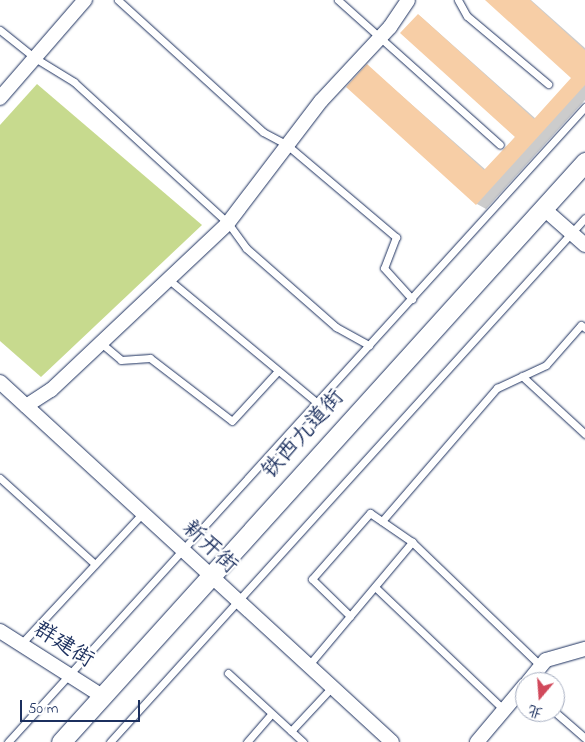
<!DOCTYPE html>
<meta charset="utf-8">
<style>
body{margin:0}
#map{position:relative;width:585px;height:742px;overflow:hidden;background:#fff;font-family:"Indie Flower","LXGW WenKai TC",sans-serif}
div>[style]{position:absolute}
[style*='--x']{left:calc(var(--x)*1px);top:calc(var(--y)*1px);width:calc(var(--w)*1px);rotate:calc(var(--a)*1deg)}
.green>*{inset:0;background:#c7da8e}
.shadow>*{inset:0;background:#0003}
.building>*{inset:0;background:#f7cea6}
.roads{filter:drop-shadow(0 0 1px #1b2f5e) drop-shadow(0 0 1px #1b2f5e)}
.service>*{height:7px;margin:-3.5px;padding:0 3.5px;transform-origin:3.5px;border-radius:3.5px;background:#fff}
.minor>*{height:14px;margin:-7px;padding:0 7px;transform-origin:7px;border-radius:7px;background:#fff}
.secondary>*{height:19px;margin:-9.5px;padding:0 9.5px;transform-origin:9.5px;border-radius:9.5px;background:#fff}
span{translate:-50% -50%;white-space:nowrap;text-align:center;line-height:1.15;-webkit-text-stroke:4.5px #fff;paint-order:stroke}
.street-label{font-size:22px;color:#1b2f5e}
.north{position:absolute;left:515px;top:672px;width:50px;height:50px;box-sizing:border-box;background:#fff;border:1px solid #a4acbf;border-radius:50%;rotate:198deg;font-size:14px;font-weight:700;line-height:20px;text-align:center;color:#1b2f5e}
.north::after{content:'';display:block;margin:auto;width:18px;height:22px;background:#d1495b;clip-path:polygon(50% 0,100% 100%,50% 72%,0 100%)}
.scale{position:absolute;left:20px;top:700px;width:120px;height:22px;box-sizing:border-box;border:2px solid #1b2f5e;border-top:0;padding-left:6px;font-size:15px;line-height:18px;white-space:nowrap;color:#1b2f5e;-webkit-text-stroke:4px #fff;paint-order:stroke}
</style>
<div id="map">
<div class="green">
<div style="clip-path:polygon(37px 84px,202px 225px,41px 377px,0 341px,0 125px)"></div>
</div>
<div class="shadow">
<div style="clip-path:polygon(487px 0,531px 0,585px 48px,585px 100px,486px 209px,477px 204px,368px 66px,486px 170px,516px 136px,419px 15px,536px 119px,573px 78px)"></div>
</div>
<div class="building">
<div style="clip-path:polygon(485px 0,530px 0,585px 50px,585px 85px,476px 205px,346px 87px,367px 64px,484px 170px,515px 137px,400px 33px,418px 14px,534px 119px,571px 78px)"></div>
</div>
<div class="roads">
<div class="service">
<div style="--x:118;--y:0;--w:196;--a:42.3"></div>
<div style="--x:263;--y:132;--w:27;--a:28"></div>
<div style="--x:287;--y:145;--w:143;--a:40.2"></div>
<div style="--x:396;--y:237;--w:33;--a:111"></div>
<div style="--x:384;--y:268;--w:42;--a:47.9"></div>
<div style="--x:338;--y:0;--w:217;--a:41.8"></div>
<div style="--x:458;--y:0;--w:18;--a:61"></div>
<div style="--x:467;--y:16;--w:106;--a:40"></div>
<div style="--x:0;--y:30;--w:45;--a:38.7"></div>
<div style="--x:35;--y:58;--w:46;--a:31.6"></div>
<div style="--x:74;--y:82;--w:209;--a:42.5"></div>
<div style="--x:228;--y:223;--w:31;--a:54"></div>
<div style="--x:246;--y:248;--w:120;--a:41.3"></div>
<div style="--x:336;--y:327;--w:38;--a:29"></div>
<div style="--x:168;--y:279;--w:192;--a:39.7"></div>
<div style="--x:101;--y:343;--w:26;--a:40"></div>
<div style="--x:121;--y:360;--w:29;--a:-4"></div>
<div style="--x:150;--y:358;--w:103;--a:37.5"></div>
<div style="--x:232;--y:421;--w:68;--a:-47.4"></div>
<div style="--x:522;--y:376;--w:86;--a:42.6"></div>
<div style="--x:0;--y:478;--w:128;--a:42.2"></div>
<div style="--x:382;--y:521;--w:176;--a:-49.2"></div>
<div style="--x:497;--y:388;--w:54;--a:-25.1"></div>
<div style="--x:546;--y:365;--w:53;--a:-48.8"></div>
<div style="--x:581;--y:325;--w:5;--a:37"></div>
<div style="--x:375;--y:587;--w:178;--a:43.6"></div>
<div style="--x:350;--y:616;--w:97;--a:-50"></div>
<div style="--x:21;--y:644;--w:178;--a:-47.1"></div>
<div style="--x:308;--y:666;--w:65;--a:-50"></div>
<div style="--x:350;--y:616;--w:53;--a:-135.8"></div>
<div style="--x:312;--y:579;--w:88;--a:-48.7"></div>
<div style="--x:370;--y:513;--w:51;--a:34.6"></div>
<div style="--x:412;--y:542;--w:179;--a:43.9"></div>
<div style="--x:228;--y:673;--w:102;--a:42.6"></div>
<div style="--x:555;--y:712;--w:40;--a:41"></div>
<div style="--x:291;--y:731;--w:60;--a:-47"></div>
<div style="--x:8;--y:742;--w:858;--a:-47.74"></div>
<div style="--x:110;--y:742;--w:707;--a:-47.81"></div>
<div style="--x:247;--y:742;--w:37;--a:-49"></div>
</div>
<div class="minor">
<div style="--x:0;--y:98;--w:130;--a:-49.1"></div>
<div style="--x:543;--y:208;--w:56;--a:41.4"></div>
<div style="--x:0;--y:382;--w:532;--a:42.56"></div>
<div style="--x:26;--y:406;--w:30;--a:-33"></div>
<div style="--x:51;--y:390;--w:243;--a:-43.3"></div>
<div style="--x:228;--y:223;--w:153;--a:-52.7"></div>
<div style="--x:321;--y:101;--w:101;--a:-47"></div>
<div style="--x:390;--y:27;--w:32;--a:-56"></div>
<div style="--x:0;--y:631;--w:121;--a:32.5"></div>
<div style="--x:528;--y:682;--w:28;--a:-51"></div>
<div style="--x:546;--y:660;--w:41;--a:-15.8"></div>
<div style="--x:477;--y:742;--w:75;--a:-49.9"></div>
</div>
<div class="secondary">
<div style="--x:61;--y:742;--w:782;--a:-47.9"></div>
</div>
</div>
<div class="street-label">
<span style="left:304px;top:435px;rotate:-48deg">铁西九道街</span>
<span style="left:209px;top:548px;rotate:43deg">新开街</span>
<span style="left:63px;top:646px;rotate:32deg">群建街</span>
</div>
<div class="north">北</div>
<div class="scale">50 m</div>
</div>
